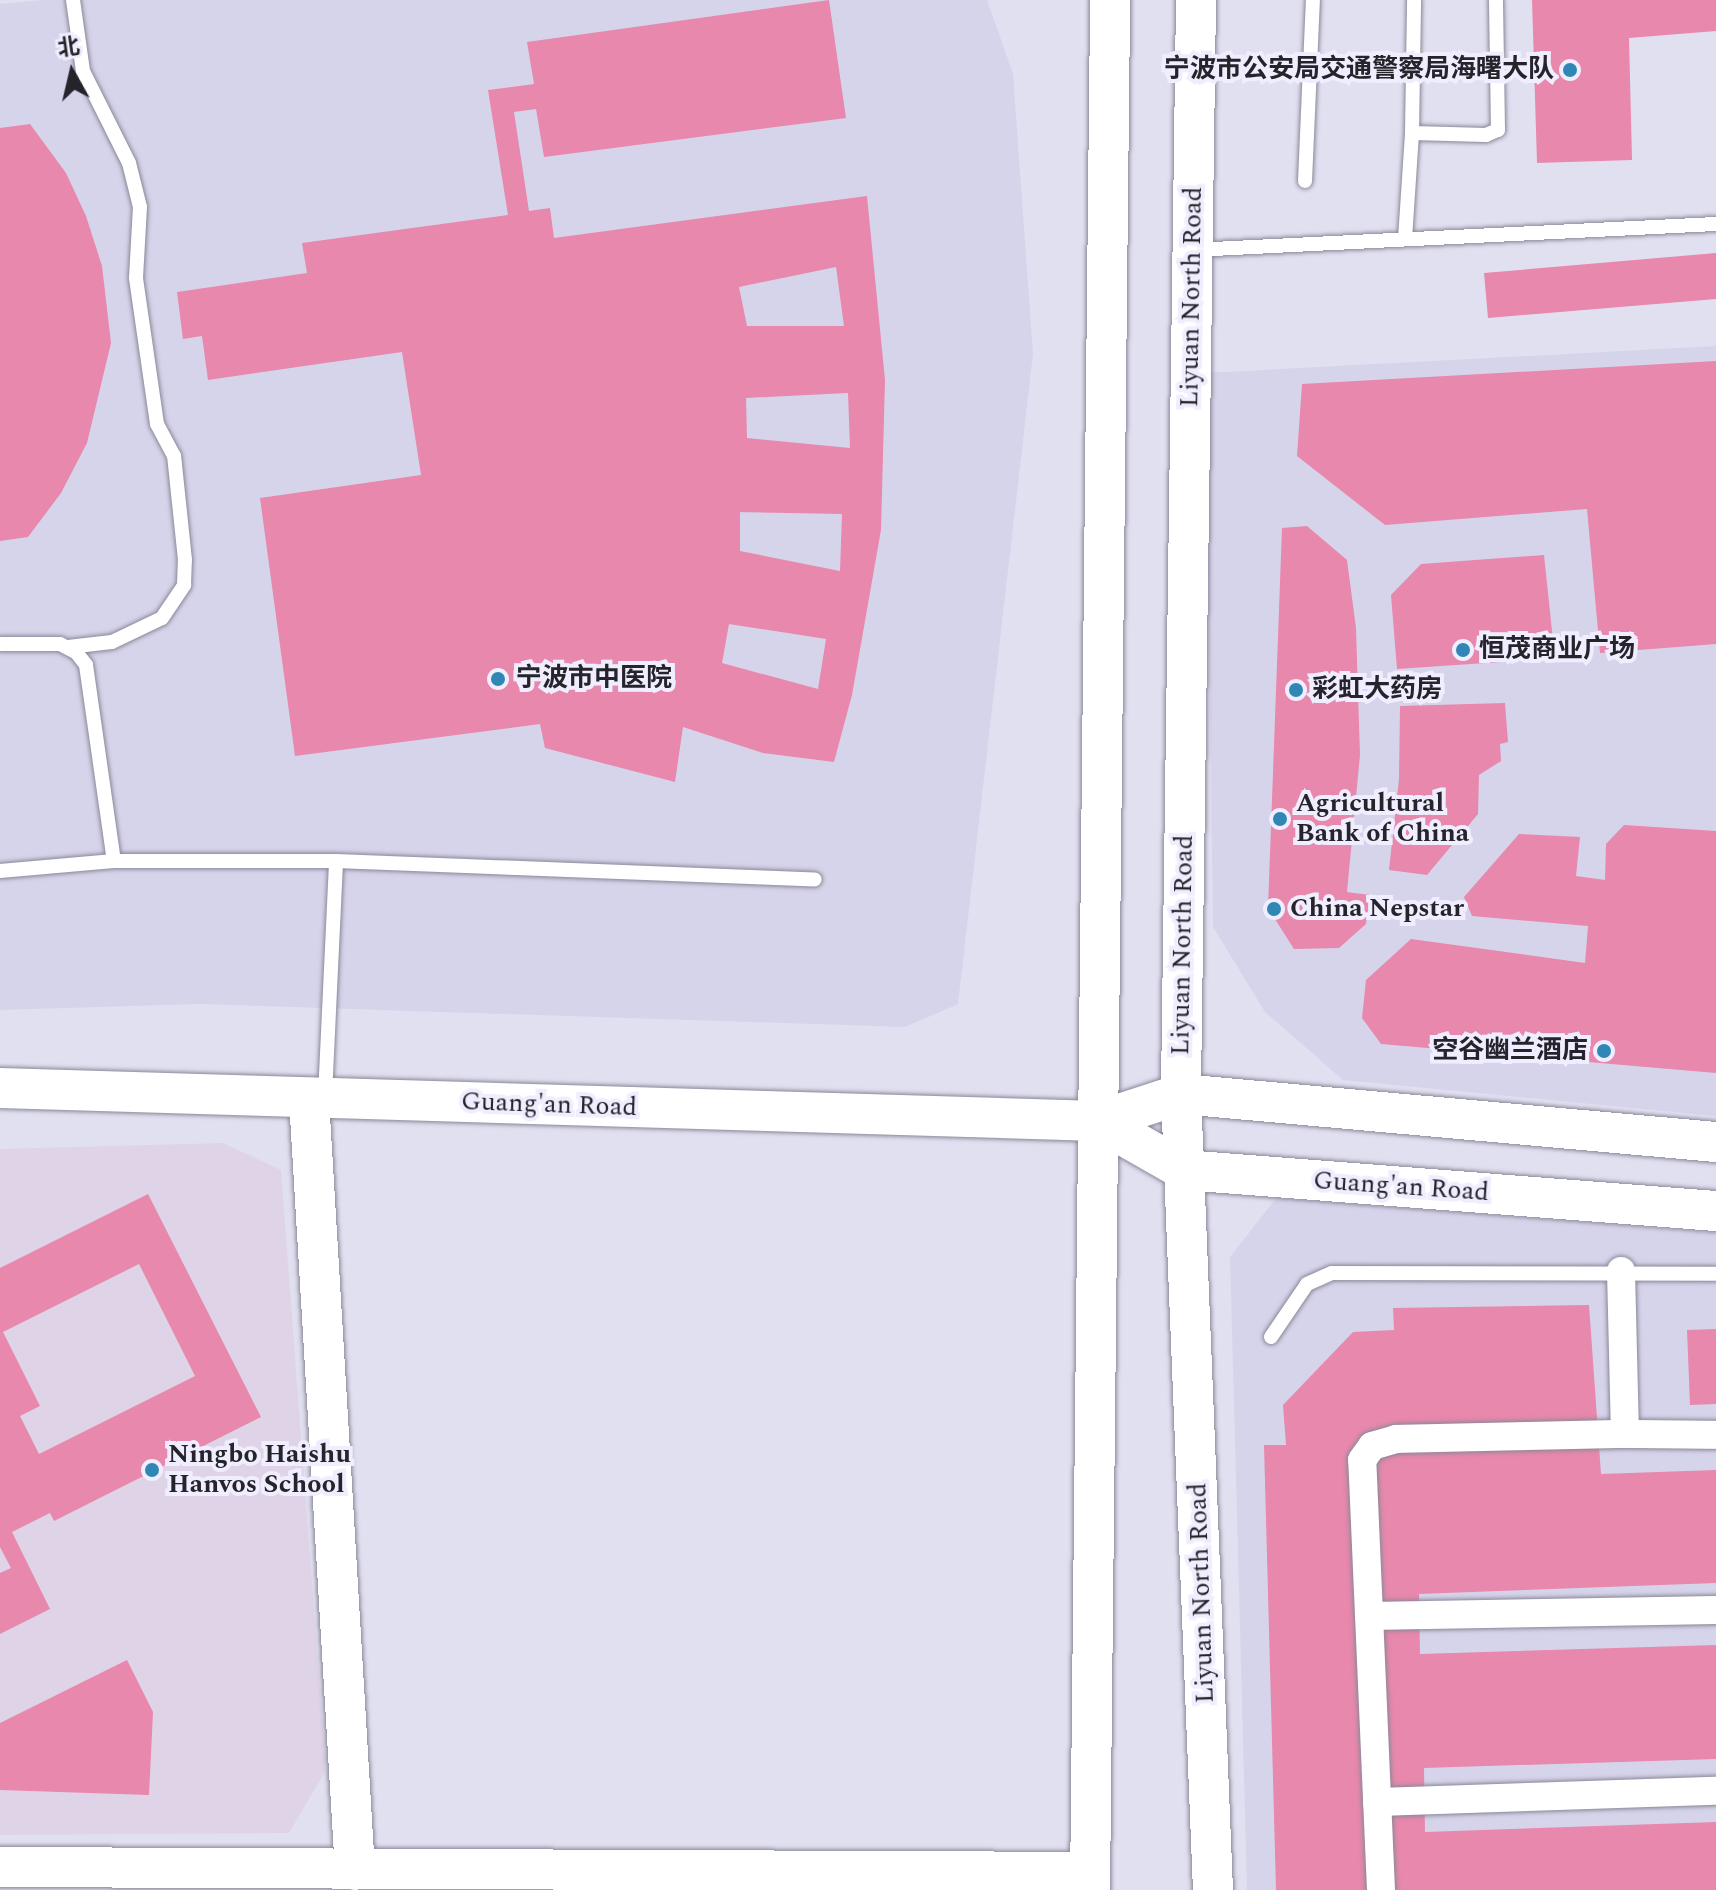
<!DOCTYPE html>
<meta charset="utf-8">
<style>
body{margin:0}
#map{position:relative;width:1716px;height:1890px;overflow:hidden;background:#e1e0f1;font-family:Spectral,"Noto Sans SC",serif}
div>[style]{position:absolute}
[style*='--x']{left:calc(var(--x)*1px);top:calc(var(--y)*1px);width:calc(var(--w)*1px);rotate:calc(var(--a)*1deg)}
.built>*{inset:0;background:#d6d4eb}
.education>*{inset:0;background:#dfd3e7}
.building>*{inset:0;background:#e788ac}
.roads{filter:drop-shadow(0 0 2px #8a8898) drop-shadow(0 0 2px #8a8898)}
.lane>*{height:14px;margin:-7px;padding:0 7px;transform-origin:7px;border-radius:7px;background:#fff}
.street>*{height:28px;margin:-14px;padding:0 14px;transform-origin:14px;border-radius:14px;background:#fff}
.secondary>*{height:40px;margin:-20px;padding:0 20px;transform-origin:20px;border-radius:20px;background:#fff}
.dots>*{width:22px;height:22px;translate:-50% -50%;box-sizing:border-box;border:4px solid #efedfe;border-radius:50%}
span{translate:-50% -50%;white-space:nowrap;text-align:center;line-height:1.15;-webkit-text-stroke:8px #efedfe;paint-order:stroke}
.poi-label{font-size:26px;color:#25242a;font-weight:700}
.right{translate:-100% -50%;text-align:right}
.left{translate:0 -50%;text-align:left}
.street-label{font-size:26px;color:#25242a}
.north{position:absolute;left:32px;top:32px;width:80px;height:80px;-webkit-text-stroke:6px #efedfe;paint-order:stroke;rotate:352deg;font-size:22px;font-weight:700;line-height:32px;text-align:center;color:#25242a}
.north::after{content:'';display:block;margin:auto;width:28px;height:36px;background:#25242a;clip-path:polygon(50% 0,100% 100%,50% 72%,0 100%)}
</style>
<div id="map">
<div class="built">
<div style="clip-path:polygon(42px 0,987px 0,1013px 74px,1033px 354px,958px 1004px,905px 1027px,199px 1004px,0 1010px,0 4px)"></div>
<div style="clip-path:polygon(1716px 346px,1716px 1116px,1343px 1080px,1265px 1012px,1213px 927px,1205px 373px)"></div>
<div style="clip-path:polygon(1276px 1198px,1716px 1233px,1716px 1890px,1247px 1890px,1230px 1257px)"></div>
</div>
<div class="education">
<div style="clip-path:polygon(223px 1143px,281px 1170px,326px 1770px,289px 1833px,0 1835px,0 1149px)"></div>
</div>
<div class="building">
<div style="clip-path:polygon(evenodd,829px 0,846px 118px,544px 157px,536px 109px,514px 112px,529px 211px,550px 208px,554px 238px,867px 196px,885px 380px,881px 530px,852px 695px,834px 762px,763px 753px,683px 727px,675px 782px,545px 748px,540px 724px,295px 756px,260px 498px,421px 475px,402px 352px,208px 380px,202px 336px,183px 339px,177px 292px,307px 273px,302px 243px,508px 215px,488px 90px,534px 84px,527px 42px,829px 0,836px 267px,844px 326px,747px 326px,739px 287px,836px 267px,829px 0,848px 393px,850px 448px,747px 438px,746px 398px,848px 393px,829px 0,740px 512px,842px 514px,840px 571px,740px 551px,740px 512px,829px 0,729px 624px,826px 639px,818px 689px,722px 663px,729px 624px)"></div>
<div style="clip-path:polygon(1532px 0,1716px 0,1716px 31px,1629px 38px,1632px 160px,1537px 163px)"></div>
<div style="clip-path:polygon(30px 124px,66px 173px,86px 216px,102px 266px,111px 343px,87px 443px,61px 493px,28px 537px,0 541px,0 128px)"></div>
<div style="clip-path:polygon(1716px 253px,1716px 299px,1488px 318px,1484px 273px)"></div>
<div style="clip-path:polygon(1716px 361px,1716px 644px,1600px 653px,1587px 509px,1385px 525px,1297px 456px,1302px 384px)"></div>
<div style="clip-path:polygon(1307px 526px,1347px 560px,1356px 628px,1360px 755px,1347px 892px,1370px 895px,1366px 924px,1339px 948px,1294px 949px,1268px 908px,1282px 528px)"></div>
<div style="clip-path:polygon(1544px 555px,1554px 650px,1546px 659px,1397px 669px,1391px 595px,1421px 564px)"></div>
<div style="clip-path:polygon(1505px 703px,1508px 742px,1500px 744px,1501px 761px,1479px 775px,1478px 814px,1427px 875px,1389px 870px,1399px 779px,1400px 706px)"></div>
<div style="clip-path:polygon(1624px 825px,1716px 831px,1716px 1073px,1381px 1044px,1362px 1018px,1366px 980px,1411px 939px,1585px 963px,1588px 926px,1472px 916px,1464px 897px,1519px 834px,1580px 837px,1576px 876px,1605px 880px,1606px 844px)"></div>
<div style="clip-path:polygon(evenodd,148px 1194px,261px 1417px,54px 1521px,50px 1513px,12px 1532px,50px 1609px,0 1634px,0 1573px,11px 1568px,0 1547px,0 1268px,148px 1194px,139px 1264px,195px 1376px,39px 1454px,20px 1416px,40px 1406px,3px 1332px,139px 1264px)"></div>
<div style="clip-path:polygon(1589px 1305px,1601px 1474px,1716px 1470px,1716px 1583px,1419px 1594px,1420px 1654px,1716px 1645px,1716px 1759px,1424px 1768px,1425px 1832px,1716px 1822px,1716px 1890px,1276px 1890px,1264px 1445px,1286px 1445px,1283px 1405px,1353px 1332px,1394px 1330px,1393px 1308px)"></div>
<div style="clip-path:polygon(1716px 1329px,1716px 1404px,1690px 1405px,1687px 1330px)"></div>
<div style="clip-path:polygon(127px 1660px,153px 1712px,149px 1795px,0 1790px,0 1723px)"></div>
</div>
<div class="roads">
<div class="lane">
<div style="--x:1412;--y:133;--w:133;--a:-89.1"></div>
<div style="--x:1305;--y:181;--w:181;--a:-87.5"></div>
<div style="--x:1405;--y:239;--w:106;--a:-86.2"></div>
<div style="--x:1412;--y:133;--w:74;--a:1.5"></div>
<div style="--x:1486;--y:135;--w:13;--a:-23"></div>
<div style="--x:1498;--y:130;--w:130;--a:-90.9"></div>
<div style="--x:1193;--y:250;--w:524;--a:-2.85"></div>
<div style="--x:0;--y:644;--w:60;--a:0"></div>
<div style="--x:60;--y:644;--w:18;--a:27"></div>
<div style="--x:76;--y:652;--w:16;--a:52"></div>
<div style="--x:86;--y:665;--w:198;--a:81.9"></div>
<div style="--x:68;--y:647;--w:44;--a:-6.5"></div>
<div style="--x:112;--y:642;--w:55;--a:-25.6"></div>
<div style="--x:162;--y:618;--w:40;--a:-56"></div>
<div style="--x:184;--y:585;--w:25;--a:-88"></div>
<div style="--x:185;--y:560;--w:105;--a:-96"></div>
<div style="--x:174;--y:456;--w:36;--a:-118"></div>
<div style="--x:157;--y:424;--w:148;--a:-98.2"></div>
<div style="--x:136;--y:278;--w:71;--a:-86.8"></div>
<div style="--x:140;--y:207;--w:45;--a:-104"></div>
<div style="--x:129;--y:163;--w:103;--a:-116.6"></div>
<div style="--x:83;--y:71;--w:72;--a:-98"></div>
<div style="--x:0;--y:871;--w:114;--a:-5"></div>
<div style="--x:114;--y:861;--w:222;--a:0"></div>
<div style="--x:336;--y:861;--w:479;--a:2.2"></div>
<div style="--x:325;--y:1096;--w:235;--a:-87.3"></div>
<div style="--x:1271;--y:1337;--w:64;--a:-55.8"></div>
<div style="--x:1307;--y:1284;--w:27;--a:-24"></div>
<div style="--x:1332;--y:1273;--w:384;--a:0.1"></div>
</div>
<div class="street">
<div style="--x:1621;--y:1271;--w:163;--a:88.6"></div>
<div style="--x:1625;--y:1434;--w:91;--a:0.6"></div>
<div style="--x:1369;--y:1616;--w:347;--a:-1"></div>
<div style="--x:1377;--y:1802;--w:339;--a:-1.9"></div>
<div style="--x:1381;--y:1890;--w:430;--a:-92.5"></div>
<div style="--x:1362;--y:1460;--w:17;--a:-54"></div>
<div style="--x:1372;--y:1446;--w:25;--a:-16"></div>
<div style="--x:1396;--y:1439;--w:229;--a:-1.3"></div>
</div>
<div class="secondary">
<div style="--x:1196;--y:0;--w:1094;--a:90.79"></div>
<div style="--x:1181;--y:1094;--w:797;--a:87.7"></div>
<div style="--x:0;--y:1088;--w:1098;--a:1.72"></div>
<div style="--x:1098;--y:1121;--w:87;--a:-18"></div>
<div style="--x:1181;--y:1094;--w:537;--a:5.13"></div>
<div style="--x:309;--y:1099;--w:772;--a:86.59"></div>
<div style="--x:1098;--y:1121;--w:99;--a:29.7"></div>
<div style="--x:1184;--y:1170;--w:534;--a:4.41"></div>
<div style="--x:0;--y:1867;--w:1090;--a:0.26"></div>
<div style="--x:1090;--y:1890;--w:1890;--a:-89.39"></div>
</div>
</div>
<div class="dots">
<div style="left:1570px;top:70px;background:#3087b6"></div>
<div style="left:1463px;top:650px;background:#3087b6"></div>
<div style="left:498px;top:679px;background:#3087b6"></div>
<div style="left:1296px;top:690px;background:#3087b6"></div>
<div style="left:1280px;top:819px;background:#3087b6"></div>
<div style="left:1274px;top:909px;background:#3087b6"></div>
<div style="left:1604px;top:1051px;background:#3087b6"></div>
<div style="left:152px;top:1470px;background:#3087b6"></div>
</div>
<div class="poi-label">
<span class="right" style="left:1554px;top:70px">宁波市公安局交通警察局海曙大队</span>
<span class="left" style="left:1479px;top:650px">恒茂商业广场</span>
<span class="left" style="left:516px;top:679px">宁波市中医院</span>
<span class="left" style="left:1312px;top:690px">彩虹大药房</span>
<span class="left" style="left:1296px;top:819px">Agricultural<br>Bank of China</span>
<span class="left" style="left:1290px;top:909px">China Nepstar</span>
<span class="right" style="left:1588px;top:1051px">空谷幽兰酒店</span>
<span class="left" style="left:168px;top:1470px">Ningbo Haishu<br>Hanvos School</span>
</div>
<div class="street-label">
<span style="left:1192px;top:297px;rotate:-89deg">Liyuan North Road</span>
<span style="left:1183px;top:945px;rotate:-89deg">Liyuan North Road</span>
<span style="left:549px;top:1105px;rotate:2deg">Guang'an Road</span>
<span style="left:1401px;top:1187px;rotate:4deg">Guang'an Road</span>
<span style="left:1202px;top:1593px;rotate:-92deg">Liyuan North Road</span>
</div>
<div class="north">北</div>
</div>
